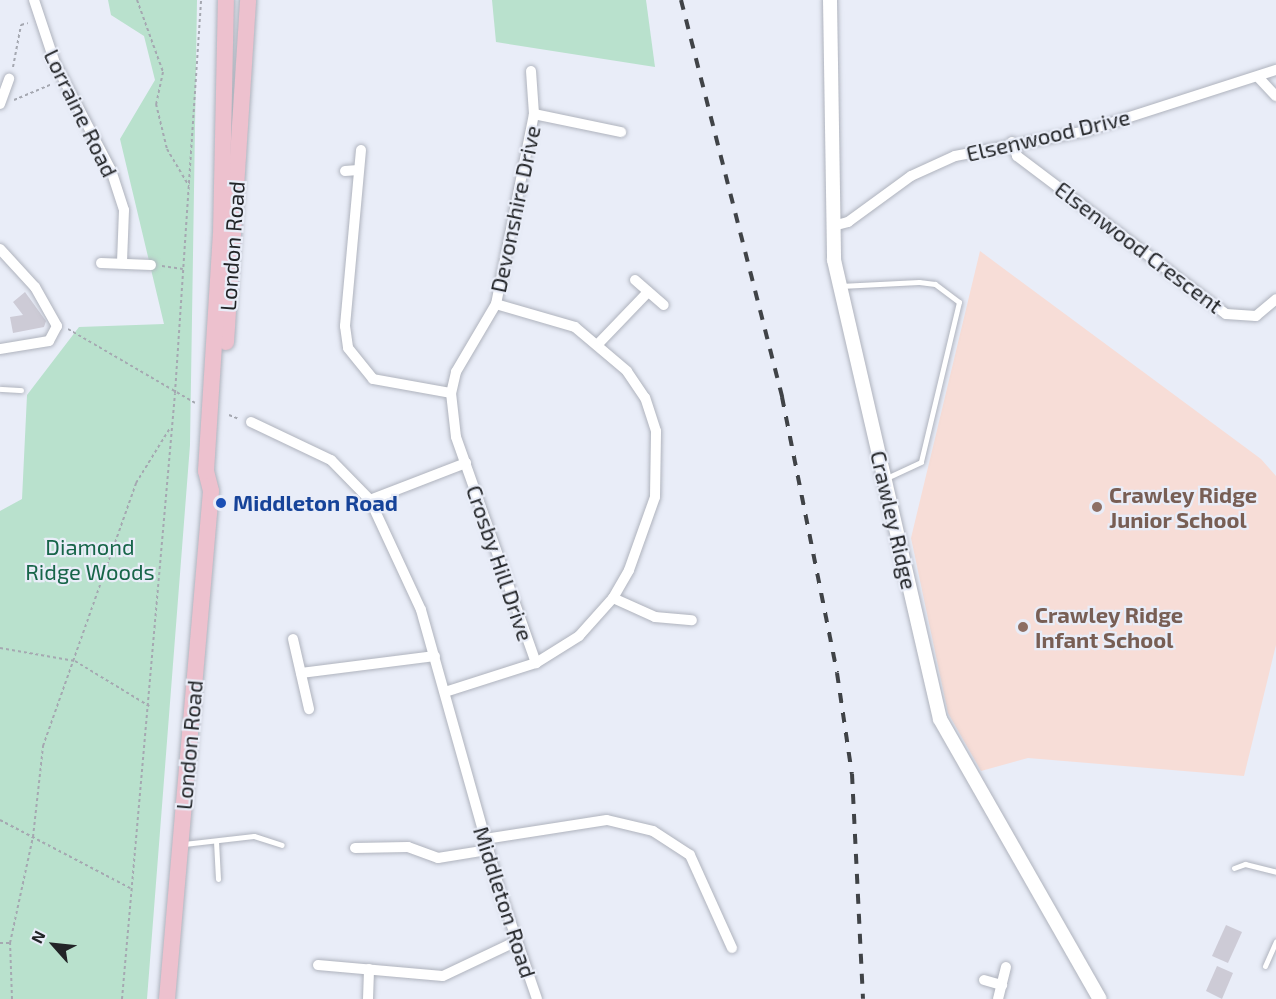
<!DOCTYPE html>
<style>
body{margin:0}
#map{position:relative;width:1276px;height:999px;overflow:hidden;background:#e9edf8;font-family:"Exo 2",sans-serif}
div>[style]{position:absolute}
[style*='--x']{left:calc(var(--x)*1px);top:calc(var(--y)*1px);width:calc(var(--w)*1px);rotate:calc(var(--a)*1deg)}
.education>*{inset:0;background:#f7ddd7}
.green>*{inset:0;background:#b9e1cd}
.building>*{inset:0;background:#cdcbd6}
.path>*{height:2px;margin-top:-1px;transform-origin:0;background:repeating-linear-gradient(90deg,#a5a8b1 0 3px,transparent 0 6px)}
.roads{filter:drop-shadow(0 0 2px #afb3bd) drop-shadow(0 0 2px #afb3bd)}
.service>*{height:5px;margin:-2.5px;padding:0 2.5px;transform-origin:2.5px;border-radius:2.5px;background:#fff}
.minor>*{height:10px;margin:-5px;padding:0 5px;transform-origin:5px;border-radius:5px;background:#fff}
.tertiary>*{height:14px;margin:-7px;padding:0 7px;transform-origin:7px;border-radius:7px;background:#fff}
.primary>*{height:16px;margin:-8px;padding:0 8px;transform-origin:8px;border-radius:8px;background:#edc1ce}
.rail>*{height:4px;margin-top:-2px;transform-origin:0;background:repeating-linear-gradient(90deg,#404347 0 10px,transparent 0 20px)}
.dots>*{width:16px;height:16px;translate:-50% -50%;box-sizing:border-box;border:3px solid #e9edf8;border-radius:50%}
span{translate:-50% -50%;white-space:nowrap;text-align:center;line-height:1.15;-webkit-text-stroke:4.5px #e9edf8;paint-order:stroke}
.street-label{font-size:22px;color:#222427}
.education-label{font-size:22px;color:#785e54;font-weight:700}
.left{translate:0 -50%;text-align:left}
.transit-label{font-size:22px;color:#164399;font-weight:700}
.park-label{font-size:22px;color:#176549}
.north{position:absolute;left:24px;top:915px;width:60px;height:60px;-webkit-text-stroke:4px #e9edf8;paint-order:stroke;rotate:297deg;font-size:16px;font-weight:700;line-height:24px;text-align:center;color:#222427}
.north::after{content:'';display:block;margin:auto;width:21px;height:27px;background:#222427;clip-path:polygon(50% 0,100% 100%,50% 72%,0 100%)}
</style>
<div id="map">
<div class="education">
<div style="clip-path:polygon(980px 251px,1261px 459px,1276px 476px,1276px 645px,1244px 776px,1028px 758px,981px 771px,948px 713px,911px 538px)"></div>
</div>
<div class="green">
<div style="clip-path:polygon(108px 0,197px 0,190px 445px,147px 999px,0 999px,0 511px,22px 499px,27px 395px,79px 327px,164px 324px,120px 139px,155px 80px,144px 36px,111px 15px)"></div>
<div style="clip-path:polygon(492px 0,646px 0,655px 67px,496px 42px)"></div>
</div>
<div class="building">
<div style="clip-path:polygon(25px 292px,46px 321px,44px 327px,13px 333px,10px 317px,23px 315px,13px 302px)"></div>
<div style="clip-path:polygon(1226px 925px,1242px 932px,1228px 963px,1212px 956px)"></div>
<div style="clip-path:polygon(1217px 966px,1233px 973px,1222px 999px,1206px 991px)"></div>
</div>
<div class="path">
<div style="--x:137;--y:0;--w:77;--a:70.1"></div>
<div style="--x:163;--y:72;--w:33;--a:102"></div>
<div style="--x:156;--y:104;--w:46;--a:76.3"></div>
<div style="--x:167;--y:149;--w:43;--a:59.3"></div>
<div style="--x:13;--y:67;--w:43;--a:-79.2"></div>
<div style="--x:21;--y:25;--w:7;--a:-16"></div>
<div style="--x:14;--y:100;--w:41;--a:-22.8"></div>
<div style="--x:162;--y:266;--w:21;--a:8"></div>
<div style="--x:68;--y:329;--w:147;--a:30.2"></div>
<div style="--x:229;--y:415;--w:11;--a:22"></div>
<div style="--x:0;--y:648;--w:76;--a:9.8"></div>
<div style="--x:75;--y:661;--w:87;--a:31.3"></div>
<div style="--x:0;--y:820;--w:147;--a:27.6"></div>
<div style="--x:0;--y:943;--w:9;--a:0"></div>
<div style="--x:12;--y:999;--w:56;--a:-92"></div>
<div style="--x:10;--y:943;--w:108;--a:-77.8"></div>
<div style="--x:33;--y:837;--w:92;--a:-83.7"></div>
<div style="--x:43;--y:746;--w:279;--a:-70.5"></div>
<div style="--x:136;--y:483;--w:65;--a:-58.3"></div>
<div style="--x:122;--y:999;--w:608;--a:-85"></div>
<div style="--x:175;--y:393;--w:394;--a:-86.2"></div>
</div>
<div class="roads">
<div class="service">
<div style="--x:840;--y:286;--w:79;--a:-2.9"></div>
<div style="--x:919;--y:282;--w:16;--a:7"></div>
<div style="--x:935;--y:284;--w:30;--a:37"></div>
<div style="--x:959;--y:302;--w:164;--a:103.4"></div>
<div style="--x:921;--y:462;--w:38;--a:155"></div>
<div style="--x:0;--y:389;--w:21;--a:3"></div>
<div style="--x:216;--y:841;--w:38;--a:87"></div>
<div style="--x:184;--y:844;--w:70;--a:-6.5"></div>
<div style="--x:254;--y:836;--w:29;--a:18"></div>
<div style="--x:1234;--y:868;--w:12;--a:-20"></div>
<div style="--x:1245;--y:864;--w:32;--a:14"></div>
<div style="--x:1265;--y:966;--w:27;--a:-66"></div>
</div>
<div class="minor">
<div style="--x:34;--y:0;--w:66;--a:71.6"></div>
<div style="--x:55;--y:63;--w:121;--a:62.4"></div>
<div style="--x:111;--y:170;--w:42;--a:72"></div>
<div style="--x:124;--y:210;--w:53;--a:92.2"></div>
<div style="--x:531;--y:71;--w:43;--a:86"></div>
<div style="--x:534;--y:114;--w:194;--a:101.3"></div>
<div style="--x:496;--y:304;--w:79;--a:120.5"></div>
<div style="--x:456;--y:372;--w:22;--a:103"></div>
<div style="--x:451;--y:393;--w:44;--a:83.5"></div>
<div style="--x:456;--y:437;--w:240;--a:70.5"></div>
<div style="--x:1258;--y:77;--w:26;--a:47"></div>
<div style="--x:0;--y:104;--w:27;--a:-70"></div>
<div style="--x:534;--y:114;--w:89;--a:11.7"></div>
<div style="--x:1012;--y:142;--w:15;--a:70"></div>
<div style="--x:1017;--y:156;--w:262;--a:37.1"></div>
<div style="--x:1226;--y:314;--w:30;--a:4"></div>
<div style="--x:1256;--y:316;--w:26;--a:-40"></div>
<div style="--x:361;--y:150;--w:177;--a:95.2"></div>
<div style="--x:345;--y:326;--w:22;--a:82"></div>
<div style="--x:348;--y:348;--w:40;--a:51"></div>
<div style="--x:373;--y:379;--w:79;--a:10.2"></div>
<div style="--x:345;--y:171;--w:13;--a:-4"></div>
<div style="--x:833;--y:226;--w:16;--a:-15"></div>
<div style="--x:848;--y:222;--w:78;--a:-36.1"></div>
<div style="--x:911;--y:176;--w:48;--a:-24.4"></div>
<div style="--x:955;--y:156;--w:133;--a:-10.8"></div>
<div style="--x:1086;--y:131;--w:200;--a:-17.8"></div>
<div style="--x:0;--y:249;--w:52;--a:47.4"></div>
<div style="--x:35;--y:287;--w:45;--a:60.6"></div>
<div style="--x:57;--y:326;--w:17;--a:118"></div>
<div style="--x:49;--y:341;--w:50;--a:170.7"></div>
<div style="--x:101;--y:263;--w:50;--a:2.3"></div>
<div style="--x:635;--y:280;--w:38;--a:41"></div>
<div style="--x:599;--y:343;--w:71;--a:-46.1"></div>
<div style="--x:251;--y:422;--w:89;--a:25.4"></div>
<div style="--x:331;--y:460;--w:56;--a:45.7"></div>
<div style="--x:370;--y:500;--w:121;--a:65.1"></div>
<div style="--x:421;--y:610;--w:289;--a:74.3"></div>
<div style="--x:499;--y:888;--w:117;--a:71.1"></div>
<div style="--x:370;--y:500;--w:103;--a:-21.1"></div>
<div style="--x:613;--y:598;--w:46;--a:24.3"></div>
<div style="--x:655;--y:617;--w:37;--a:5"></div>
<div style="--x:293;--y:639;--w:72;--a:77.1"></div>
<div style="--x:301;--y:673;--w:135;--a:-7.2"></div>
<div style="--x:445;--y:692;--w:96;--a:-17.7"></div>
<div style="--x:536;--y:663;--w:51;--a:-32.1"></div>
<div style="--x:579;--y:636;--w:51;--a:-48.2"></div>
<div style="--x:613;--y:598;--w:32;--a:-60"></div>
<div style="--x:629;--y:570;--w:77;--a:-70.4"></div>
<div style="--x:655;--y:497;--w:66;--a:-89.1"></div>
<div style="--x:656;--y:431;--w:35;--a:-108"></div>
<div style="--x:645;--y:398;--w:32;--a:-124"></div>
<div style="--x:627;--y:371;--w:68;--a:-139.8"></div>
<div style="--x:575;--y:327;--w:82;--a:-163.8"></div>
<div style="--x:485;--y:839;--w:123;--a:-8.9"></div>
<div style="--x:607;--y:820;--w:47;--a:13.4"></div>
<div style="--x:653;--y:831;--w:44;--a:33"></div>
<div style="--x:690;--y:855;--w:102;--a:65.7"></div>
<div style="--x:355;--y:848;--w:53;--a:-1.1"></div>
<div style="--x:408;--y:847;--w:32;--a:20"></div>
<div style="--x:438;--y:858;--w:51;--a:-9.1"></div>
<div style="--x:318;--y:965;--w:125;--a:5"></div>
<div style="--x:443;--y:976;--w:80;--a:-25.3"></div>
<div style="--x:984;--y:980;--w:19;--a:16"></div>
<div style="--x:368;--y:999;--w:30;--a:-88"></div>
<div style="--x:998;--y:999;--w:33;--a:-76"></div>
</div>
<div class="tertiary">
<div style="--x:830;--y:0;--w:260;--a:89.1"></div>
<div style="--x:834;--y:260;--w:471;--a:77"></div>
<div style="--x:940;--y:719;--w:322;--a:60.3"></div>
</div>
<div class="primary">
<div style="--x:226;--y:342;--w:343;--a:-86.3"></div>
<div style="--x:167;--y:999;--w:510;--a:-85.05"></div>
<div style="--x:211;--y:491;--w:21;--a:-104"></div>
<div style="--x:206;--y:471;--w:237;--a:-86.4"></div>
<div style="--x:221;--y:234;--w:234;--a:-88.8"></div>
</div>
</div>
<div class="rail">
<div style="--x:681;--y:0;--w:410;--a:75.7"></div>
<div style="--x:782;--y:397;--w:281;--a:78.7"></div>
<div style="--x:837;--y:673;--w:102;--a:81.6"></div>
<div style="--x:852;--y:774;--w:225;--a:87.2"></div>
</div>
<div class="dots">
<div style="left:221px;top:503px;background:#1a4fb4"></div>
<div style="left:1097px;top:507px;background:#8d6e63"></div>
<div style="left:1023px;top:627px;background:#8d6e63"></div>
</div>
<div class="street-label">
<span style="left:81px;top:113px;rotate:64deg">Lorraine Road</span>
<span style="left:1048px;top:135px;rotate:-13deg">Elsenwood Drive</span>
<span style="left:515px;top:209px;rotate:-78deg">Devonshire Drive</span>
<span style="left:232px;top:246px;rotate:-86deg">London Road</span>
<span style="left:1139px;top:247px;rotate:37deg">Elsenwood Crescent</span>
<span style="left:894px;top:520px;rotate:77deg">Crawley Ridge</span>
<span style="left:500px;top:563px;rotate:71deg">Crosby Hill Drive</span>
<span style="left:189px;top:745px;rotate:-85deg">London Road</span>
<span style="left:505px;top:902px;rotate:72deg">Middleton Road</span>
</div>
<div class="education-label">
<span class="left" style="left:1109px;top:507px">Crawley Ridge<br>Junior School</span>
<span class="left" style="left:1035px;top:627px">Crawley Ridge<br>Infant School</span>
</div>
<div class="transit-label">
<span class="left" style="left:233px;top:503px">Middleton Road</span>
</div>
<div class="park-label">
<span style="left:90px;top:559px">Diamond<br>Ridge Woods</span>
</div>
<div class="north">N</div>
</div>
